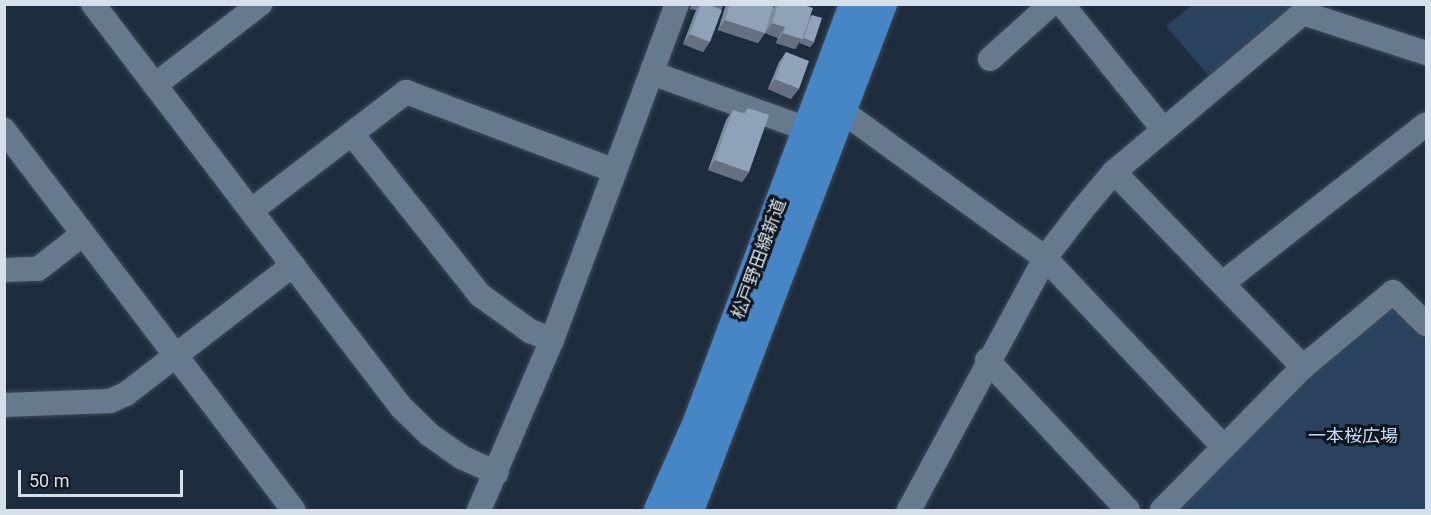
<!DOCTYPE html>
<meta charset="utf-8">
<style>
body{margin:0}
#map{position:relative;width:1431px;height:515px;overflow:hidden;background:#1e2d3e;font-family:Roboto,"Noto Sans JP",sans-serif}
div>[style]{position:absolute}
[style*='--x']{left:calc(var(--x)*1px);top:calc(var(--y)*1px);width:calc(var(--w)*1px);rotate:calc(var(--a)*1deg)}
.green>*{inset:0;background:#29435e}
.roads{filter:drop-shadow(0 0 2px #3d4a58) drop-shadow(0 0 2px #3d4a58)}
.minor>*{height:24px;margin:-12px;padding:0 12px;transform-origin:12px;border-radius:12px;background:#67798d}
.major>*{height:30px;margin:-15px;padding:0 15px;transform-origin:15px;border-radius:15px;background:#4686c5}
.wall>*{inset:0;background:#7c8b9d}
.shaded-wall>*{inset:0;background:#657180}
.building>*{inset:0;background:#90a2b7}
span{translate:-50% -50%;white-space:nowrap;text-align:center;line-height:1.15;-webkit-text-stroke:6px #0e151c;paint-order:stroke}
.street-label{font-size:18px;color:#d6e0eb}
.park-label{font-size:18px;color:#c4defb}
.frame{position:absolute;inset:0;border:6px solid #d6e0eb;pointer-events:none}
.scale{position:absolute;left:18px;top:470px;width:165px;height:27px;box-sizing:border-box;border:3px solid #d6e0eb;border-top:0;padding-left:8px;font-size:18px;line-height:21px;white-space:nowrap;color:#d6e0eb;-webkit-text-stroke:4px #0e151c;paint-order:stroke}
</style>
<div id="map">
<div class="green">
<div style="clip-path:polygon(1192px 5px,1294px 5px,1209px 76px,1166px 26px)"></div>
<div style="clip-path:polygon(1387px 308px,1398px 309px,1426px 339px,1426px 510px,1177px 510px,1308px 378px)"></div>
</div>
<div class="roads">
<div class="minor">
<div style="--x:93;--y:4;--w:507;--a:52.61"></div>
<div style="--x:401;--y:407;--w:40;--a:44"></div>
<div style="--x:430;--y:435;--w:38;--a:35"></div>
<div style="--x:461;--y:457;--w:39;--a:24"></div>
<div style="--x:1062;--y:4;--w:161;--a:51.1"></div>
<div style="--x:1303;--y:13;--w:129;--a:18"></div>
<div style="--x:990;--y:59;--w:82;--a:-42"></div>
<div style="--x:652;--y:73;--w:165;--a:19.9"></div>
<div style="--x:155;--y:85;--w:133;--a:-37.6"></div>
<div style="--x:842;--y:111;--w:251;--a:35.9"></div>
<div style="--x:1045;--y:258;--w:260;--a:46.6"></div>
<div style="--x:4;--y:130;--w:478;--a:52.7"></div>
<div style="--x:352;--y:134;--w:206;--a:51.5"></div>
<div style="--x:480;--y:295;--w:62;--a:35.8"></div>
<div style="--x:530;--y:331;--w:24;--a:22"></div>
<div style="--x:1114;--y:172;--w:272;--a:45.9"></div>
<div style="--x:252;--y:210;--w:194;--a:-37.5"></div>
<div style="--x:406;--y:92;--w:223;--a:20.7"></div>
<div style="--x:4;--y:270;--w:34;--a:-2"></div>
<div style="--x:38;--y:269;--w:57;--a:-37.9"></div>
<div style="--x:1224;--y:282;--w:256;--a:-38"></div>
<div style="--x:987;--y:360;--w:206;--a:46.8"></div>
<div style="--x:4;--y:405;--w:106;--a:-2.2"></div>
<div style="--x:110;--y:401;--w:17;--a:-24"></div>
<div style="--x:126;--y:394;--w:211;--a:-37.7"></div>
<div style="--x:479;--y:510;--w:185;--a:-66.8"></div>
<div style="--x:552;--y:340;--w:358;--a:-69.6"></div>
<div style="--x:909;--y:510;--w:286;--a:-61.6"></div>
<div style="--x:1045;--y:258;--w:59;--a:-52.5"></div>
<div style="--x:1081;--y:211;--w:51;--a:-49.8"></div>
<div style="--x:1114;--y:172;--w:247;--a:-40.1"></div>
<div style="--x:1303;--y:13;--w:9;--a:-72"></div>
<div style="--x:1162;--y:510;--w:201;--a:-45.4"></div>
<div style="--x:1303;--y:367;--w:117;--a:-39.8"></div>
<div style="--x:1393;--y:292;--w:46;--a:44.1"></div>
</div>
<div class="major">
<div style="--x:659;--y:510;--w:96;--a:-66.1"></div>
<div style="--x:698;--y:422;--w:446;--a:-69.5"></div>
<div style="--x:689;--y:510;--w:542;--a:-69.12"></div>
</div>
</div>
<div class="wall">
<div style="clip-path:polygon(692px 4px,723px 4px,703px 52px,683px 44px,696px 10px,690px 9px)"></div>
<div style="clip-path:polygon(726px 4px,774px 4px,773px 8px,776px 4px,801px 4px,809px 18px,812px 15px,814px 42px,810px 47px,800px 43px,801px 39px,795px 49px,776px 43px,778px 38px,765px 33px,758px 43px,718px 30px)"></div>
<div style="clip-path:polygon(786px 52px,791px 99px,768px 89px,779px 62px)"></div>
<div style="clip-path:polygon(748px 108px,749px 172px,742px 182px,708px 170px,726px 120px,733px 110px,743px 113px)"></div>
</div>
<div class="shaded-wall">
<div style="clip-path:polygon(693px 4px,700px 4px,696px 10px,690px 9px)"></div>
<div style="clip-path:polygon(701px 4px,715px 4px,723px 7px,716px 17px)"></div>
<div style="clip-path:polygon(725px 20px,765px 33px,772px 23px,785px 27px,778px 38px,765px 33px,758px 43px,718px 30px)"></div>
<div style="clip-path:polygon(783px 33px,802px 39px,795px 49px,776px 43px)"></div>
<div style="clip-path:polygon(690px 34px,710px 42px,703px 52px,683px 44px)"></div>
<div style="clip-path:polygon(804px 38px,814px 42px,810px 47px,800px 43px)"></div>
<div style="clip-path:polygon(775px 79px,799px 89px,791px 99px,768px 89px)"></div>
<div style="clip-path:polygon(715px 160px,749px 172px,742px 182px,708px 170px)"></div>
</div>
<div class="building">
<div style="clip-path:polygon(701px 4px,707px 4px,722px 10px,710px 42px,690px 34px)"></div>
<div style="clip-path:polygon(730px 4px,774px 4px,765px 33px,725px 20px)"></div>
<div style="clip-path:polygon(778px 4px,801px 4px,813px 8px,802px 39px,783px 33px,785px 27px,772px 23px)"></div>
<div style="clip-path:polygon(812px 15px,822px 18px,814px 42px,804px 38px)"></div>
<div style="clip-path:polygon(786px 52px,809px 61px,799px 89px,775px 79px)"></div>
<div style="clip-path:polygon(748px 108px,769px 115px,749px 172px,715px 160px,733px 110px,745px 114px)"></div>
</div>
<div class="street-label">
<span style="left:759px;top:259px;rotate:-70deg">松戸野田線新道</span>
</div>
<div class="park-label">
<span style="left:1353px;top:436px">一本桜広場</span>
</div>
<div class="frame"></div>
<div class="scale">50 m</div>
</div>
